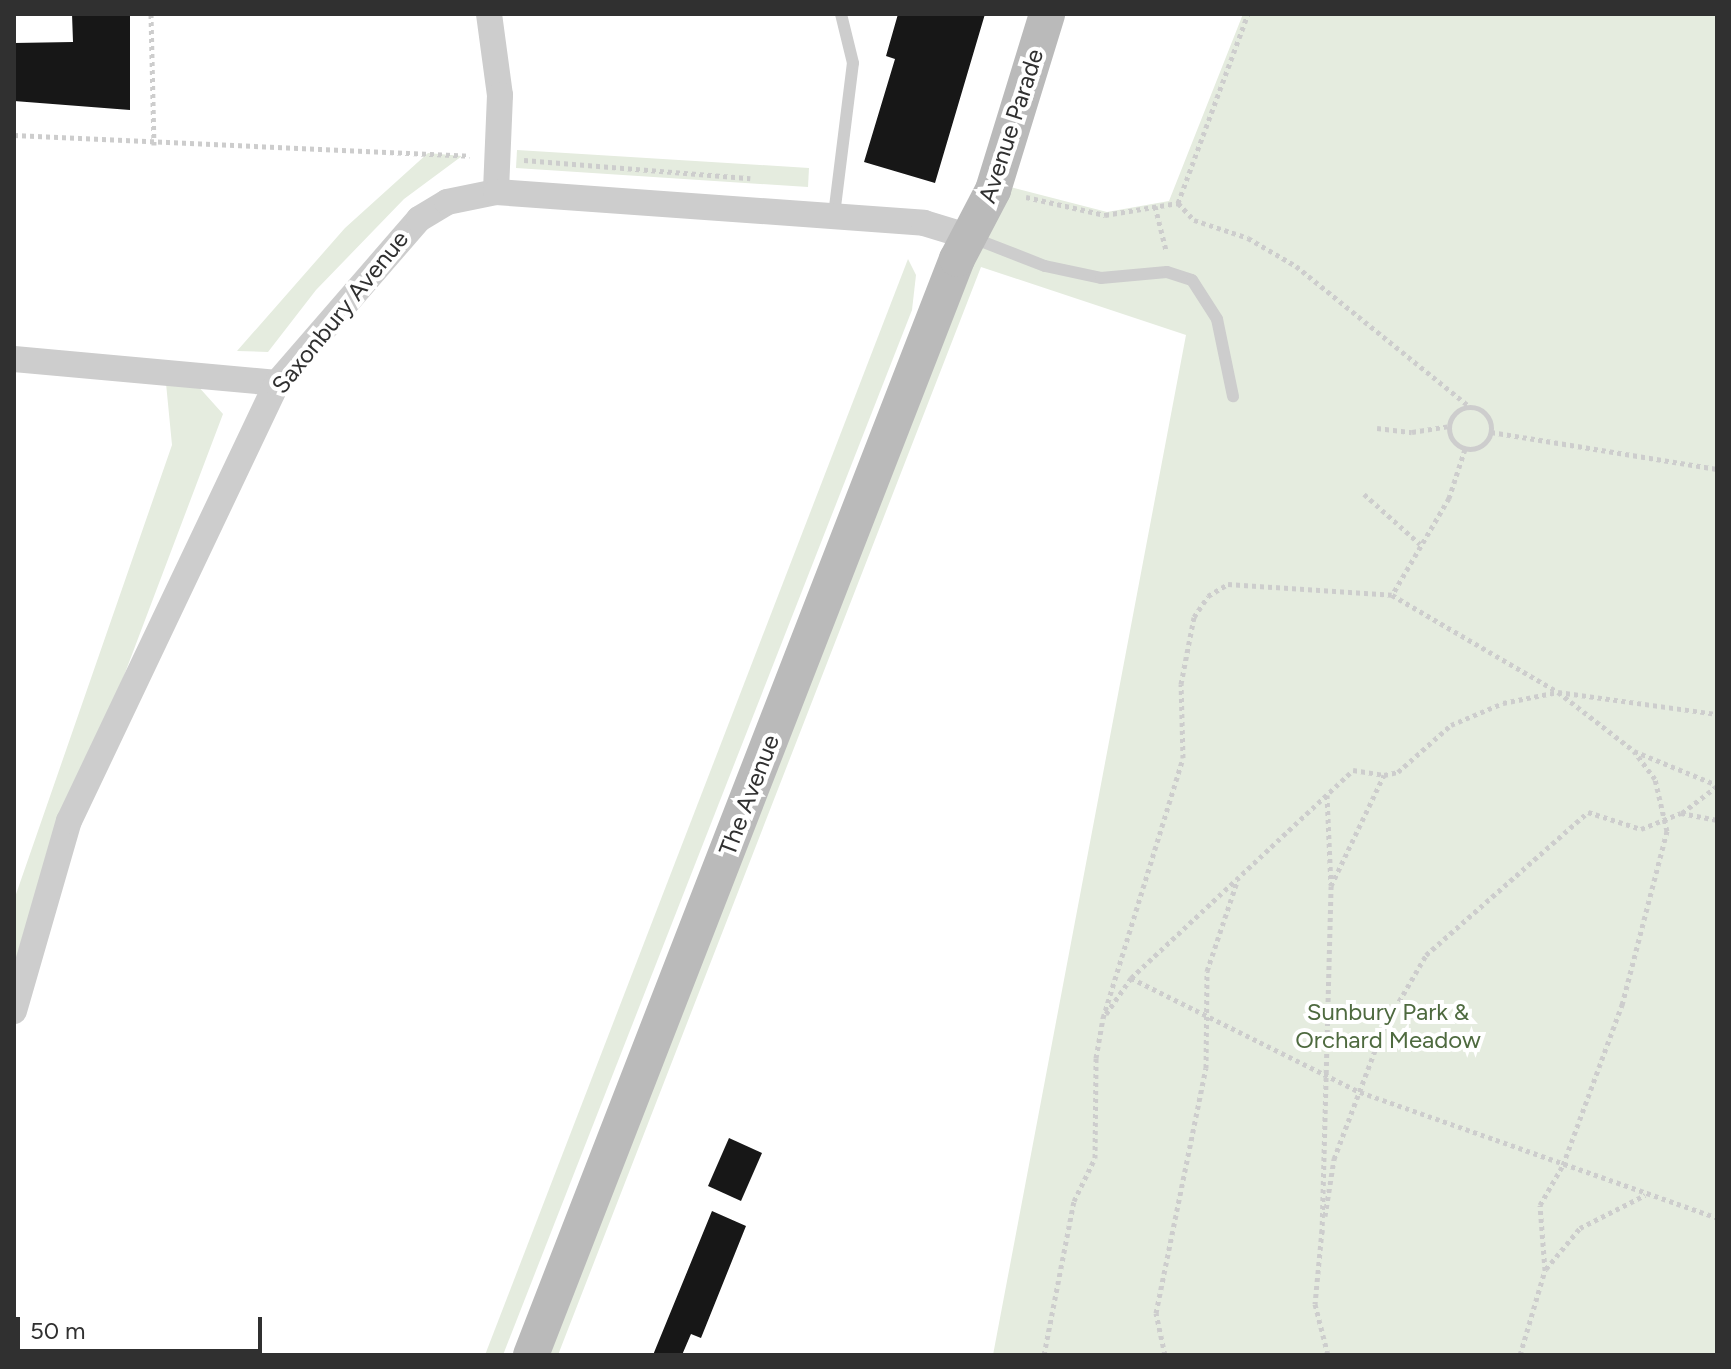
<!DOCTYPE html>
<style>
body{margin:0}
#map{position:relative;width:1731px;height:1369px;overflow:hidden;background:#fff;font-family:Figtree,sans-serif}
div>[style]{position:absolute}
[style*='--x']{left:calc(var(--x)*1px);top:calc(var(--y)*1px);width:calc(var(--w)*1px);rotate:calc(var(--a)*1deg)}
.green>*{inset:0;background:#e5ecdf}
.building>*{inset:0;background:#171717}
.path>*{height:5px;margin-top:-2.5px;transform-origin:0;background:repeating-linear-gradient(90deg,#cdcdcd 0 4px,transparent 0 8px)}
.path>.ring{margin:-2.5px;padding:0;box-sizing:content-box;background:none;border:5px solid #cdcdcd;border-radius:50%}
.lane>*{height:12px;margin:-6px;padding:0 6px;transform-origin:6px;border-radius:6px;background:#cdcdcd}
.street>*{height:26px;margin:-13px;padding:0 13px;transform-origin:13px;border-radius:13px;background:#cdcdcd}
.secondary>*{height:36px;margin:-18px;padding:0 18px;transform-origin:18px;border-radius:18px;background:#bababa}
span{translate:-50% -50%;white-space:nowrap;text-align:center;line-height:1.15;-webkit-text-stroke:8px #fff;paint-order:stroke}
.street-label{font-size:24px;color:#303030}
.park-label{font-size:24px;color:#4e6a3f}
.frame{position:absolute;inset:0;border:16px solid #303030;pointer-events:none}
.scale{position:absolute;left:16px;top:1317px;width:246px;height:36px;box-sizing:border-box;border:4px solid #303030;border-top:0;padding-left:10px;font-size:24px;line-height:28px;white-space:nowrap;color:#303030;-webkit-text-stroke:6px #fff;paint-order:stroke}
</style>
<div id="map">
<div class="green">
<div style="clip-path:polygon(1243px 14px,1717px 14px,1717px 1355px,993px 1355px,1186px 335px,981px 267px,558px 1355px,540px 1355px,995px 183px,1107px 212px,1169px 201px)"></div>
<div style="clip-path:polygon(517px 150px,809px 168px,808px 187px,516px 168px)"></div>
<div style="clip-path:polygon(428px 153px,462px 156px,404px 199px,316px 290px,268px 352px,237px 351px,345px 228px)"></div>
<div style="clip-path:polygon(908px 259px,916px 275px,912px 310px,503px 1355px,485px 1355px)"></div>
<div style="clip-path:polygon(165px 373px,188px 375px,223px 414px,69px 821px,14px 1011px,14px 900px,172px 445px)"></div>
</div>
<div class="building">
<div style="clip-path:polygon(72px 14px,130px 14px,130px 110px,14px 101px,14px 43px,73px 42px)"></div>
<div style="clip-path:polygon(898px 14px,985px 14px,935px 183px,864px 162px,895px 59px,886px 56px)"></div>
<div style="clip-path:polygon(729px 1138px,762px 1153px,741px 1201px,708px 1186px)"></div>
<div style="clip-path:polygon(712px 1211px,746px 1226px,701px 1338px,691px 1334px,682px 1355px,653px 1355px)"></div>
</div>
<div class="path">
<div style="--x:151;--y:14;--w:131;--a:88.7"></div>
<div style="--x:14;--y:135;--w:456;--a:2.6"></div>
<div style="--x:524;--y:160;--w:227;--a:4.6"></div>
<div style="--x:1026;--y:197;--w:81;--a:12.8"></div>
<div style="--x:1105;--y:215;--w:74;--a:-9.3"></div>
<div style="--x:1178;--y:203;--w:23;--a:47"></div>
<div style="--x:1194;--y:220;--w:57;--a:18.4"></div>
<div style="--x:1248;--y:238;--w:56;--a:30.3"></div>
<div style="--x:1296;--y:266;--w:223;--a:39"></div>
<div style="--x:1178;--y:203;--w:202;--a:-69.7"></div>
<div style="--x:1155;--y:206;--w:45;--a:76"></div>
<div class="ring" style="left:1449px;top:407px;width:37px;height:37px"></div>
<div style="--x:1377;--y:428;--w:35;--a:7"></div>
<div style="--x:1412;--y:432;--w:36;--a:-9"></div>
<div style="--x:1491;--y:432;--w:229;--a:9.3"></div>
<div style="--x:1465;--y:449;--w:52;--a:108.1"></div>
<div style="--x:1449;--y:498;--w:113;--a:120.4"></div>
<div style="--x:1392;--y:595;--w:192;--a:30.3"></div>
<div style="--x:1558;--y:692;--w:96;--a:37.8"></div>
<div style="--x:1634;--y:751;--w:90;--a:22.3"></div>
<div style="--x:1364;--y:494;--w:75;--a:41.8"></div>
<div style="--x:1327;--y:795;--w:90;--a:87.5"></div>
<div style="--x:1682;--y:813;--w:44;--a:-37.6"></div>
<div style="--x:1131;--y:978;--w:256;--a:26.5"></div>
<div style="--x:1360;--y:1092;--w:379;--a:19.4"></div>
<div style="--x:1106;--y:1014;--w:44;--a:-55.2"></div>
<div style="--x:1131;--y:978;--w:304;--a:-43.1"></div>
<div style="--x:1353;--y:770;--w:31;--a:9"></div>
<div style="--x:1325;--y:1216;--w:58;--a:-81"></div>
<div style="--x:1334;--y:1159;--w:139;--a:-69.3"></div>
<div style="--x:1383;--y:1029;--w:86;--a:-59.8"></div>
<div style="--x:1426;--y:955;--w:216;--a:-41.4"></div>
<div style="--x:1588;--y:812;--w:56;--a:17.8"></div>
<div style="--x:1641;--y:829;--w:43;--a:-21.8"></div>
<div style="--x:1681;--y:813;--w:37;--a:11"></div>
<div style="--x:1322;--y:1230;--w:74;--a:95.4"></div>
<div style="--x:1315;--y:1304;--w:53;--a:75.7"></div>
<div style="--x:1322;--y:1233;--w:347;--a:-88.5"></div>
<div style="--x:1331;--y:886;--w:123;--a:-64.5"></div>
<div style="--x:1384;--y:775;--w:14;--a:-12"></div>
<div style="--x:1398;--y:772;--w:71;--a:-41.6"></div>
<div style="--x:1451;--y:725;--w:56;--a:-22.9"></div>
<div style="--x:1503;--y:703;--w:56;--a:-11.3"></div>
<div style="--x:1558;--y:692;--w:161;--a:7.9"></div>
<div style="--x:1546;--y:1269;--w:53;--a:-50.3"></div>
<div style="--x:1580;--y:1228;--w:73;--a:-26.9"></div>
<div style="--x:1044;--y:1355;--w:157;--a:-79"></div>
<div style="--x:1074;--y:1201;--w:48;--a:-64"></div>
<div style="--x:1095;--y:1158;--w:100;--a:-89.4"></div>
<div style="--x:1096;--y:1058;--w:41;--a:-80.1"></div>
<div style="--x:1103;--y:1018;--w:272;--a:-72.9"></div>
<div style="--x:1183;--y:758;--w:74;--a:-91.5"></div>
<div style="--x:1181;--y:684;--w:68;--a:-79"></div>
<div style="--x:1194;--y:617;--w:25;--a:-56"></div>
<div style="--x:1208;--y:596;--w:23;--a:-31"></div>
<div style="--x:1228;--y:584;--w:164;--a:3.8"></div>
<div style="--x:1165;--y:1355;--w:43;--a:-102.1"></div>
<div style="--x:1156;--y:1313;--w:250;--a:-78.5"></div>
<div style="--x:1206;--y:1068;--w:97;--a:-89.4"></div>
<div style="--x:1207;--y:971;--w:97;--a:-71.4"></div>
<div style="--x:1520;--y:1355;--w:89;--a:-73.6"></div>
<div style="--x:1545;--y:1270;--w:65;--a:-94.4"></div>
<div style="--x:1540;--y:1205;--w:46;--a:-60.1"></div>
<div style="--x:1563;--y:1165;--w:171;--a:-69.8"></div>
<div style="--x:1622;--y:1005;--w:180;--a:-75.5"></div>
<div style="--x:1667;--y:831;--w:53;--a:-103"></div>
<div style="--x:1655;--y:779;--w:35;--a:-127"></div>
</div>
<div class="lane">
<div style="--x:834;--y:215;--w:153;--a:-82.9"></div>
<div style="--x:853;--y:63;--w:50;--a:-103.8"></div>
<div style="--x:973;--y:238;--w:77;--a:21.3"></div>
<div style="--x:1045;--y:266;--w:57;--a:12.1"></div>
<div style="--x:1101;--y:278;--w:66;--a:-5.2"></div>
<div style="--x:1167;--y:272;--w:26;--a:18"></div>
<div style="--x:1192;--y:280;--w:46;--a:57.3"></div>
<div style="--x:1217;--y:319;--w:79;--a:78.3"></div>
</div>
<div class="street">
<div style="--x:489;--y:14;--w:82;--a:82.3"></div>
<div style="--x:500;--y:95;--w:97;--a:92.4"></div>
<div style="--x:14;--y:359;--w:264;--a:5.2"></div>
<div style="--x:14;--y:1011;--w:198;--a:-73.9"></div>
<div style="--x:69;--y:821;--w:485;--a:-64.6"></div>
<div style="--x:277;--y:383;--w:217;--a:-49.1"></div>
<div style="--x:419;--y:219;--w:33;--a:-31"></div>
<div style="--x:447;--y:202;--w:50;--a:-11.5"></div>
<div style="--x:496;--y:192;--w:429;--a:4.1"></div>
<div style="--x:924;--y:223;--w:48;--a:16.9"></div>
</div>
<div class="secondary">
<div style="--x:531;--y:1355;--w:1176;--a:-68.76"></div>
<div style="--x:957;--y:259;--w:78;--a:-62.4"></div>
<div style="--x:993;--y:190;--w:184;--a:-72.9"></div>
</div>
<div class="street-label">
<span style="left:1011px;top:126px;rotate:-72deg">Avenue Parade</span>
<span style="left:340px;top:312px;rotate:-51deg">Saxonbury Avenue</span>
<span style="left:749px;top:795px;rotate:-69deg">The Avenue</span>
</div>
<div class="park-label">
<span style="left:1388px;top:1026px">Sunbury Park &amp;<br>Orchard Meadow</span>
</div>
<div class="frame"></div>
<div class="scale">50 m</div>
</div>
